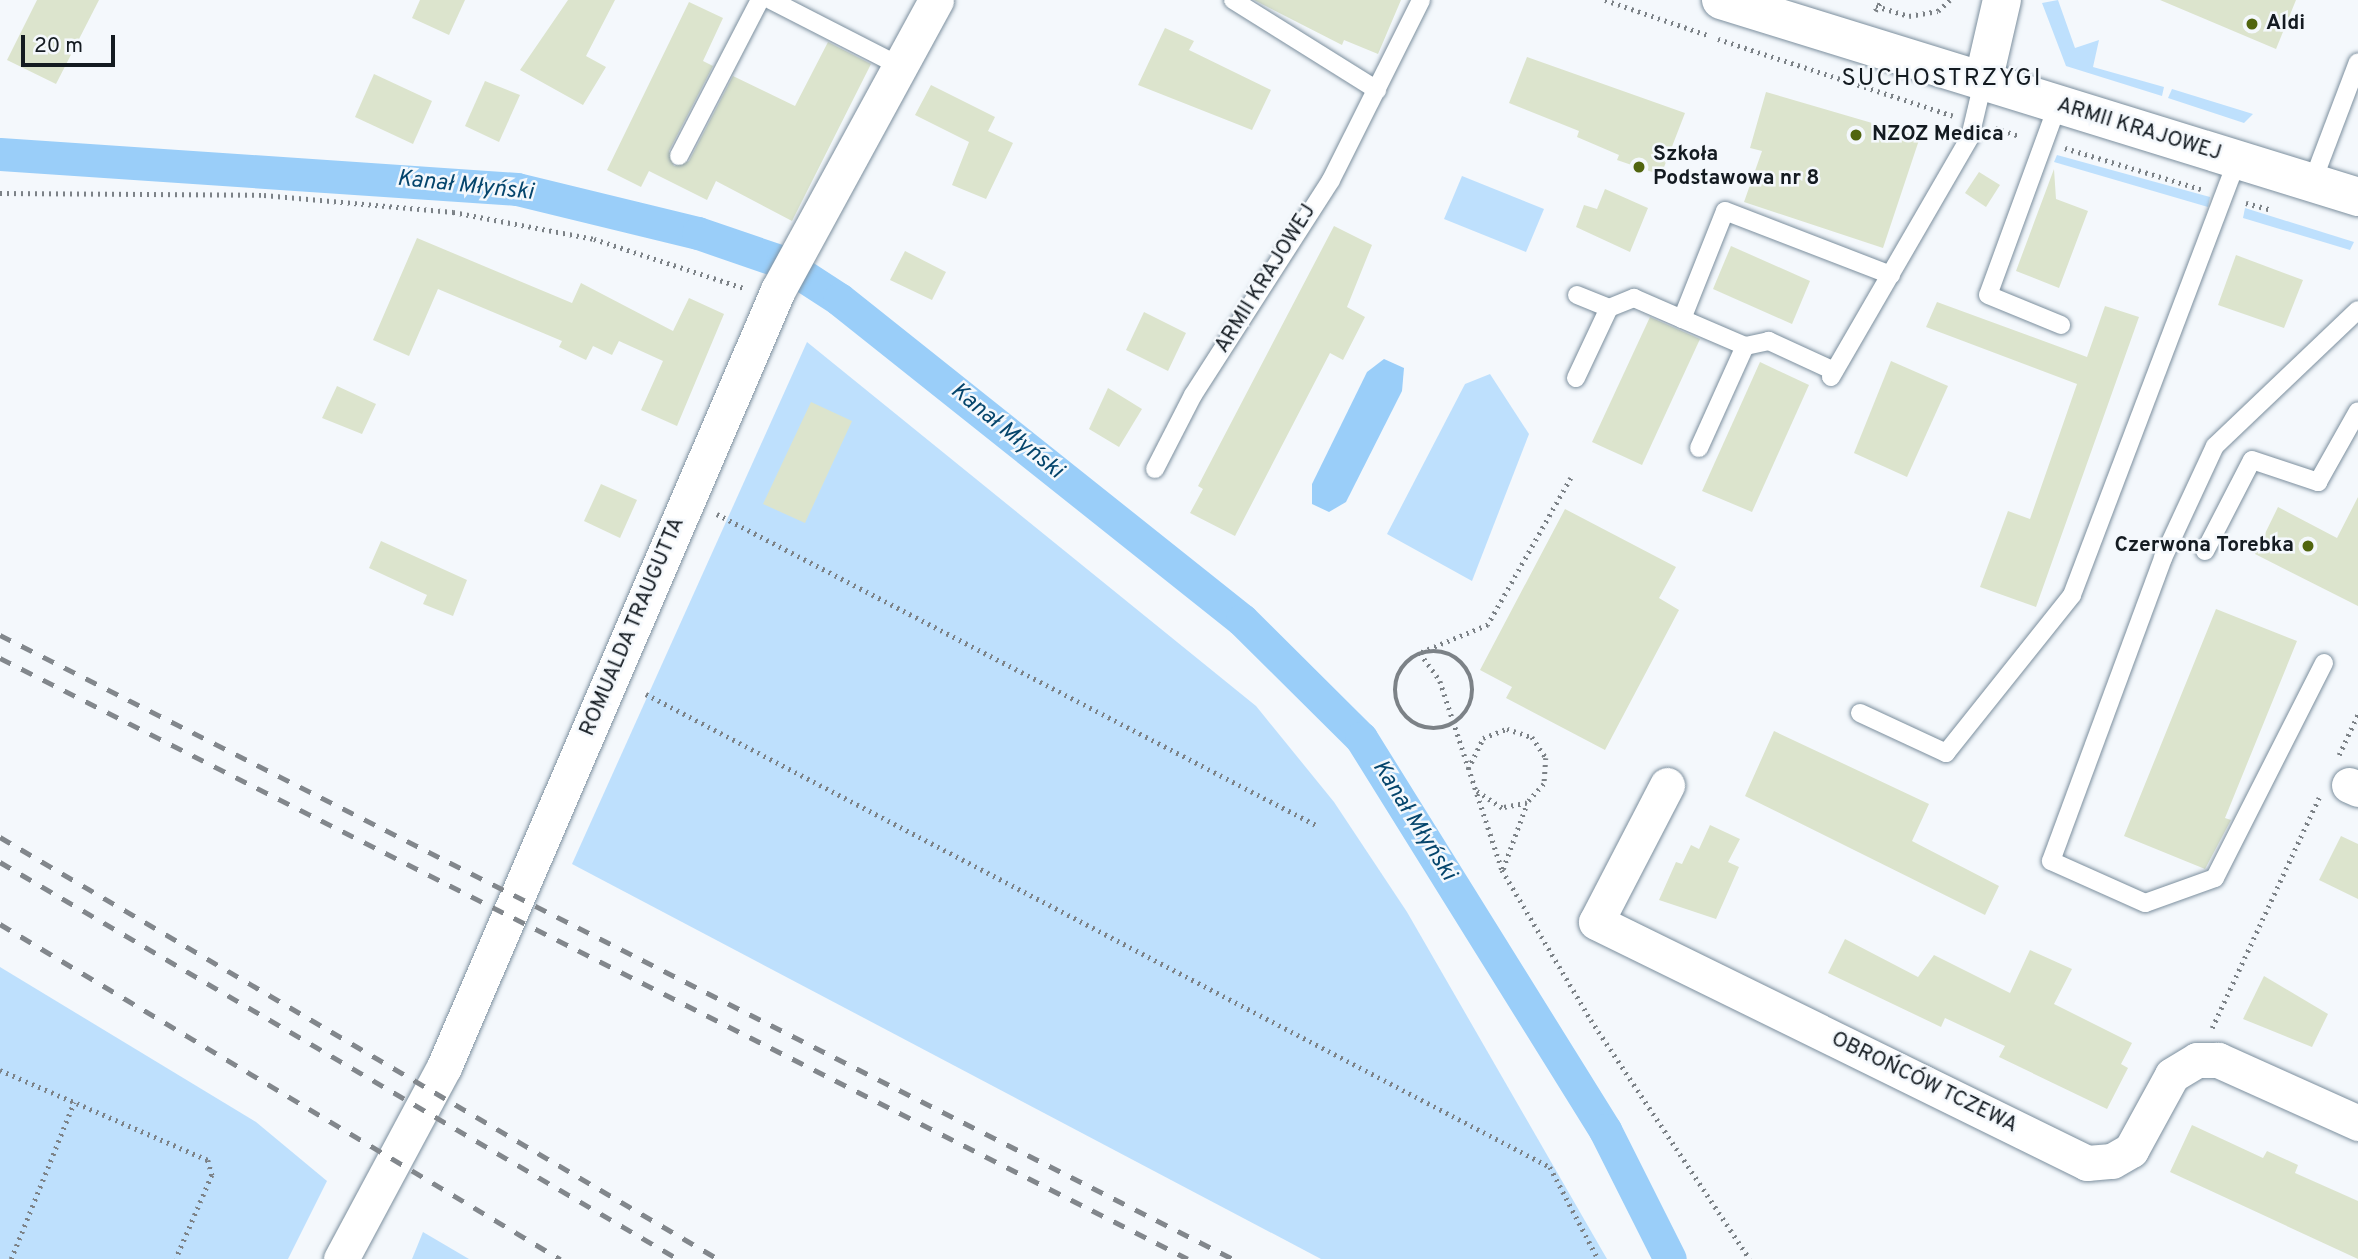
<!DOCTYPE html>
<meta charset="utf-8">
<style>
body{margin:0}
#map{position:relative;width:2358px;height:1259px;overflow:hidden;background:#f4f8fc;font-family:Overpass,sans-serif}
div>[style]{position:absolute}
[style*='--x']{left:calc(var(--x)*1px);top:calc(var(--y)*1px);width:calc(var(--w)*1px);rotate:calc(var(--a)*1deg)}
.green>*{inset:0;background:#bee0fd}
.water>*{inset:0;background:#9acef9}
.canal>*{height:33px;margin:-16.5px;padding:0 16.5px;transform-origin:16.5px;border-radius:16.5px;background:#9acef9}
.building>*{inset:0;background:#dce4cd}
.path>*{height:4.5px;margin-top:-2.25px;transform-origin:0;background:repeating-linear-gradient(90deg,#7c8287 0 2px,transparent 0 7px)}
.path>.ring{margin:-2.25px;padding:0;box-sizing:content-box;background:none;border:4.5px solid #7c8287;border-radius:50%}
.roads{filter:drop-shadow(0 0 2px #7c8f9e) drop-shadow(0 0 2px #7c8f9e)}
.lane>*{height:18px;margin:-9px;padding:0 9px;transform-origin:9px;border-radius:9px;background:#fff}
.street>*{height:35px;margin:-17.5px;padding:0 17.5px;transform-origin:17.5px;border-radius:17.5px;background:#fff}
.secondary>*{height:38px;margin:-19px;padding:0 19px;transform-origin:19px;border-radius:19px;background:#fff}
.rail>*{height:5px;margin-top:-2.5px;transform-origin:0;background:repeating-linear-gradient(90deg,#82878c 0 12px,transparent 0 24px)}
.dots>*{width:19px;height:19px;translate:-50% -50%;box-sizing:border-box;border:4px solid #f4f8fc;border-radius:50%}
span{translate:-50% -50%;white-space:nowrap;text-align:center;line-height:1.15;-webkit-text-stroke:5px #f4f8fc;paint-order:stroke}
.poi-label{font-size:21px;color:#141b21;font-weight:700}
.left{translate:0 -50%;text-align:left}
.right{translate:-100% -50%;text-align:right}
.street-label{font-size:21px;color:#141b21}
.water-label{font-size:23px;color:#05456c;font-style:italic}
.quarter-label{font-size:24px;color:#141b21;letter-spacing:2px}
.scale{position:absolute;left:21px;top:35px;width:94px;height:32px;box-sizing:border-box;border:4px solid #141b21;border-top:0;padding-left:9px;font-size:21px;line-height:24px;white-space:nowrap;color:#141b21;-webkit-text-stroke:5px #f4f8fc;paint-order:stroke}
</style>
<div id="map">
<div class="green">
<div style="clip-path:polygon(2058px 0,2075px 48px,2099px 40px,2093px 67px,2164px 87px,2162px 96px,2066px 66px,2042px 3px)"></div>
<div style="clip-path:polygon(2172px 89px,2253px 114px,2244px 123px,2168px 98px)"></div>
<div style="clip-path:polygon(2057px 155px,2210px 197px,2208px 207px,2054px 162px)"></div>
<div style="clip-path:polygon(1462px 176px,1544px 209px,1526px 252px,1444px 219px)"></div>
<div style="clip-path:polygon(2245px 208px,2354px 242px,2350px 250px,2243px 218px)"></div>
<div style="clip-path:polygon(807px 342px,1256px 706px,1334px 802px,1407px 912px,1607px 1259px,1321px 1259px,572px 864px)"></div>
<div style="clip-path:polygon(1490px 374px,1529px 434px,1472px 581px,1387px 534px,1465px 384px)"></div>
<div style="clip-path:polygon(0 967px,256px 1122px,327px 1181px,288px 1259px,0 1259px)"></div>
<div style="clip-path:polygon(423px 1232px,469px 1259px,412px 1259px)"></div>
</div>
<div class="water">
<div style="clip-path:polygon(1384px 359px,1404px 368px,1402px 391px,1346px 502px,1329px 512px,1312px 504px,1312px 484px,1367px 372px)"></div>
</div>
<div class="canal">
<div style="--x:0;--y:154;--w:518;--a:3.87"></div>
<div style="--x:517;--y:189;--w:186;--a:13.7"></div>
<div style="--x:698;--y:233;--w:89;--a:19"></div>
<div style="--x:782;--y:262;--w:68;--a:33"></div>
<div style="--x:839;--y:299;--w:515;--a:38.54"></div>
<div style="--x:1242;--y:620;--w:168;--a:44.8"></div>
<div style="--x:1361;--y:738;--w:462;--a:58.1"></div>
<div style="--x:1605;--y:1130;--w:144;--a:63.3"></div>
</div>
<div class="building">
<div style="clip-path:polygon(37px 0,99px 0,56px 84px,7px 60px)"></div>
<div style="clip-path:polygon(420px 0,465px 0,449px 35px,412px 18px)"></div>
<div style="clip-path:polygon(568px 0,615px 0,586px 56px,606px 67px,583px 105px,520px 70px)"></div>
<div style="clip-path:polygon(1254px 0,1401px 0,1378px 54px,1344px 40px,1342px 45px)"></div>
<div style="clip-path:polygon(2160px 0,2296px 0,2276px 49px)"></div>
<div style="clip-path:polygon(689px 2px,723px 18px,703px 61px,713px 66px,669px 151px,674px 166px,689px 161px,733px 76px,795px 106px,828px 42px,871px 64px,792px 221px,716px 181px,707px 200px,649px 171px,641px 187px,607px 170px)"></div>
<div style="clip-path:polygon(1165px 28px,1194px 41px,1189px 50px,1271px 90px,1252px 130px,1138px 85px)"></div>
<div style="clip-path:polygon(1527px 57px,1685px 113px,1661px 175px,1617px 160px,1619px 155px,1577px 137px,1579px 131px,1509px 103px)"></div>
<div style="clip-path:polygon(374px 74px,432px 101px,413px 144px,355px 117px)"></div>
<div style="clip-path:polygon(485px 81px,520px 95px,499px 142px,465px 126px)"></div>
<div style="clip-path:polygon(931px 85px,995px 117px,988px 131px,1013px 143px,986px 199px,952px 185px,969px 142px,915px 115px)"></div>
<div style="clip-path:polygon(1766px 92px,1920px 137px,1883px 248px,1744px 202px,1762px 151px,1750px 148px)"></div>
<div style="clip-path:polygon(2054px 169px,2056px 199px,2088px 211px,2059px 288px,2016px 271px)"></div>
<div style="clip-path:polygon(1979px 172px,2000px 185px,1986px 207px,1965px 193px)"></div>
<div style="clip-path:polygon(1605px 189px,1648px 208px,1630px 252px,1576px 227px,1584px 205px,1597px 209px)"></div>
<div style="clip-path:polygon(1334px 226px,1372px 245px,1347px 307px,1365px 317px,1343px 360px,1330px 353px,1235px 536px,1190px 513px,1203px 489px,1198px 486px)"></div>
<div style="clip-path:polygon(417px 238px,572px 303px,581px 283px,673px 331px,689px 298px,724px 314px,677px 426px,641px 410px,663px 361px,619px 341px,612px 355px,593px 346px,586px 360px,559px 347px,562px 341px,438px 289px,409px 356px,373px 340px)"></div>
<div style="clip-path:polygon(1731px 246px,1810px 281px,1792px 324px,1713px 289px)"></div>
<div style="clip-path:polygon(905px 251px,946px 272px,932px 300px,890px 280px)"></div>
<div style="clip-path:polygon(2236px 255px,2303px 280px,2284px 328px,2218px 305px)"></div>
<div style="clip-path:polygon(1937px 302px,2087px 357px,2105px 306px,2139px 317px,2036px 607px,1980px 587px,2008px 511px,2030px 519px,2077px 384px,1926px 327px)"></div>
<div style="clip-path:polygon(1144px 312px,1186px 333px,1168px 371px,1126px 350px)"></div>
<div style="clip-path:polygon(1650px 317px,1700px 339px,1642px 465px,1592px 442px)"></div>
<div style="clip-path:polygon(1891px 361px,1948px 386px,1907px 477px,1854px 453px)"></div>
<div style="clip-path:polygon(1760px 362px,1809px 385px,1752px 512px,1702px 491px)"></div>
<div style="clip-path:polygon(337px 386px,376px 404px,362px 434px,322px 418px)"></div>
<div style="clip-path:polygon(1108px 388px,1142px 409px,1119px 447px,1089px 429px)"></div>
<div style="clip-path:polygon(811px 402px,852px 421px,805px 523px,763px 504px)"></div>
<div style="clip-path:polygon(601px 484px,637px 500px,620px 538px,584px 521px)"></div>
<div style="clip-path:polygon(2358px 497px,2358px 606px,2255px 554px,2278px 507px,2337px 538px)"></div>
<div style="clip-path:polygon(1565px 509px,1676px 567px,1659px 598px,1679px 610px,1605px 750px,1506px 698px,1512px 687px,1480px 670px)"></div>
<div style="clip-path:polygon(381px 541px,467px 580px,453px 616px,423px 604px,427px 595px,369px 568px)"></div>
<div style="clip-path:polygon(2216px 609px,2297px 641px,2225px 818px,2231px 820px,2205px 869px,2124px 836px)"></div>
<div style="clip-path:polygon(1774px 731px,1929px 804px,1912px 841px,1999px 886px,1985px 915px,1745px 796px)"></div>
<div style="clip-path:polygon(1710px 825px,1740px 839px,1728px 862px,1739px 867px,1716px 919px,1659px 900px,1676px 862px,1682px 864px,1691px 845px,1699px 849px)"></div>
<div style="clip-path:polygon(2341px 836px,2358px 844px,2358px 899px,2319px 880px)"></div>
<div style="clip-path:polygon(1845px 939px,1918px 977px,1934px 955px,2010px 993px,2030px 950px,2072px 969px,2054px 1004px,2132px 1043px,2121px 1064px,2128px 1068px,2107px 1109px,1999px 1057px,2005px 1046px,1945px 1018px,1941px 1027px,1828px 973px)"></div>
<div style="clip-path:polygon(2264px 976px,2328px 1014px,2312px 1047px,2243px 1019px)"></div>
<div style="clip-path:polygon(2192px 1125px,2263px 1158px,2267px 1151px,2298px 1165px,2295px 1173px,2358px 1201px,2358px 1259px,2170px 1172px)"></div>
</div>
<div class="path">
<div style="--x:1605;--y:0;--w:111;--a:18.9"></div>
<div style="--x:1876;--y:6;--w:34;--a:17"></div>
<div style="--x:1909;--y:16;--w:29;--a:-10"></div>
<div style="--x:1938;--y:11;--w:16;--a:-43"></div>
<div style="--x:1875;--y:11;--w:13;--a:-58"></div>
<div style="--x:1718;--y:39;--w:247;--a:18.1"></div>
<div style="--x:1995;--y:128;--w:26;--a:18"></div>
<div style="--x:2065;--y:148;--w:142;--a:16.8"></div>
<div style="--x:0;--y:193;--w:264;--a:0.4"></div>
<div style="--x:264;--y:195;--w:190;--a:5.1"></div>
<div style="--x:453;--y:212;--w:144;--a:10.8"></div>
<div style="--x:594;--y:239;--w:158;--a:18.1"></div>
<div style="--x:2246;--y:203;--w:27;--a:15"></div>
<div style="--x:1571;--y:478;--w:169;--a:119.5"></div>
<div style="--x:1488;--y:625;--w:74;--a:157.6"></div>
<div style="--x:1420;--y:653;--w:34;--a:54"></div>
<div style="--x:1440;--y:681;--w:199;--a:71.8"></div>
<div style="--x:1502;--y:870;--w:174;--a:59.3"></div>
<div style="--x:1591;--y:1020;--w:287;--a:56.4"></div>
<div style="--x:717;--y:514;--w:675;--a:27.44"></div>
<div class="ring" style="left:1395px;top:651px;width:73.5px;height:73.5px"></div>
<div style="--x:646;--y:694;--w:1020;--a:27.62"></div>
<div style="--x:1550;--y:1167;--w:104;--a:62.4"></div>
<div style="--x:2339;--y:755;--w:45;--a:-65.1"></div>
<div style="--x:1468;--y:769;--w:34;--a:-64"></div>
<div style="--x:1483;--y:738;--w:26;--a:-21"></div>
<div style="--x:1507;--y:729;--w:26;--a:18"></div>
<div style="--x:1532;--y:737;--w:25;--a:56"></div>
<div style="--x:1546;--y:758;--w:26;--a:94"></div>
<div style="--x:1544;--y:784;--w:25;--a:132"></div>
<div style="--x:1527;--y:803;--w:25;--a:169"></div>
<div style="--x:1502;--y:808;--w:30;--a:-147"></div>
<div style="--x:1503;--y:869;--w:70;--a:-70"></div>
<div style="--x:2212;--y:1028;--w:254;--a:-65.1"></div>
<div style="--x:0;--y:1070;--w:227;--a:23.4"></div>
<div style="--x:208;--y:1160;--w:16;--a:75"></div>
<div style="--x:212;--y:1175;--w:91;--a:113.2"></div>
<div style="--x:11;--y:1259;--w:169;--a:-68.1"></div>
</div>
<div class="roads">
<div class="lane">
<div style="--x:771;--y:0;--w:145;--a:27.1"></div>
<div style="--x:1233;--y:0;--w:170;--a:32"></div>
<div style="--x:2058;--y:104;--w:203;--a:110.1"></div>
<div style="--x:1988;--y:295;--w:79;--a:22.3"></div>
<div style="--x:679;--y:156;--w:176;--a:-62.6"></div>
<div style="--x:2312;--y:183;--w:129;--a:-69.2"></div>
<div style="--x:1577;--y:295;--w:35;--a:22"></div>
<div style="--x:1609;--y:308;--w:27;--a:-22"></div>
<div style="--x:1634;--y:298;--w:52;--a:23.6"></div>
<div style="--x:1834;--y:371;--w:72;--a:-155.2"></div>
<div style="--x:1769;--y:341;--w:25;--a:168"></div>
<div style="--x:1745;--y:346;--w:69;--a:-156.8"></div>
<div style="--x:1682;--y:319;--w:116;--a:-68.3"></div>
<div style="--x:1725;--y:211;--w:178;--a:21.1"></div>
<div style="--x:1831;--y:377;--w:277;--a:-59.9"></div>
<div style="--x:1970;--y:137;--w:57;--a:-76.7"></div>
<div style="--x:1576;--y:378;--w:77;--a:-64.8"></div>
<div style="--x:1699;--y:448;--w:112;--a:-65.7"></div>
<div style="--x:1155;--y:469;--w:83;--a:-62.8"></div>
<div style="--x:1193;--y:395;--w:255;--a:-57.3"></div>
<div style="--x:1331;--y:180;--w:201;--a:-63.4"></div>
<div style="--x:2205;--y:551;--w:102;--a:-62.7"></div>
<div style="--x:2252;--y:460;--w:70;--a:18.4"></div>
<div style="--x:2318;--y:482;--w:81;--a:-60.6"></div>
<div style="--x:2324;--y:663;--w:241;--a:116.9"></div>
<div style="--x:2215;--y:878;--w:74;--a:160.3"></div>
<div style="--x:2145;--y:903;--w:103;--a:-155.9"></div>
<div style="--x:2051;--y:861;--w:323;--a:-69.7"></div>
<div style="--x:2163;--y:558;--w:123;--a:-65.1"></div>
<div style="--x:2215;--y:446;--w:197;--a:-43.6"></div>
<div style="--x:1860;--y:713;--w:95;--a:24.9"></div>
<div style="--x:1946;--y:753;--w:202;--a:-51.4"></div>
<div style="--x:2072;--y:595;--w:465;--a:-69.2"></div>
</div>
<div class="street">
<div style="--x:1667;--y:785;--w:154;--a:117.4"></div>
<div style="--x:1596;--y:922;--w:547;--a:26.14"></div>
<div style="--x:2087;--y:1163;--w:25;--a:-5"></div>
<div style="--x:2112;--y:1161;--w:22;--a:-30"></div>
<div style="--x:2131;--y:1150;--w:85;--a:-61.3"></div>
<div style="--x:2172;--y:1075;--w:29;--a:-31"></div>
<div style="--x:2197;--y:1060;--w:21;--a:0"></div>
<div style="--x:2218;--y:1060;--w:154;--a:24.2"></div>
<div style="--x:2349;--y:785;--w:10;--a:24"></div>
<div style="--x:341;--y:1259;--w:218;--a:-61.8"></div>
<div style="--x:444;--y:1067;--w:846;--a:-66.74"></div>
<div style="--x:778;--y:290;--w:330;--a:-61.4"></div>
</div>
<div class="secondary">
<div style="--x:1721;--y:0;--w:667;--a:17.18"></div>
<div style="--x:1983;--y:82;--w:84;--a:-77"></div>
</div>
</div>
<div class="rail">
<div style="--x:0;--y:635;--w:1382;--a:26.84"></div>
<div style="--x:0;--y:658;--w:1331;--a:26.83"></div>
<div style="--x:0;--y:837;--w:833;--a:30.44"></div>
<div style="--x:0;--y:862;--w:786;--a:30.35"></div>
<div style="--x:0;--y:924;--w:653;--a:30.89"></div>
</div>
<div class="dots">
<div style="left:2252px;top:24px;background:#51650f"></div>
<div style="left:1856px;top:135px;background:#51650f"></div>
<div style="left:1639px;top:167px;background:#51650f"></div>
<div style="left:2308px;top:546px;background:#51650f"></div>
</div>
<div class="poi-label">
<span class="left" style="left:2266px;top:24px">Aldi</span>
<span class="left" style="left:1872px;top:135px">NZOZ Medica</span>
<span class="left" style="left:1653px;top:167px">Szkoła<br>Podstawowa nr 8</span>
<span class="right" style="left:2294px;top:546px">Czerwona Torebka</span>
</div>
<div class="street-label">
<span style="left:2139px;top:130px;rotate:17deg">ARMII KRAJOWEJ</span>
<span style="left:1266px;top:279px;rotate:-58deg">ARMII KRAJOWEJ</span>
<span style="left:633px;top:627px;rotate:-67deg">ROMUALDA TRAUGUTTA</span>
<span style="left:1924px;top:1083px;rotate:26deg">OBROŃCÓW TCZEWA</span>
</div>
<div class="water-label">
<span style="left:465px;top:187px;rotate:6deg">Kanał Młyński</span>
<span style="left:1006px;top:432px;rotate:39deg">Kanał Młyński</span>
<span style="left:1413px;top:821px;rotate:58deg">Kanał Młyński</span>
</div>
<div class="quarter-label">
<span style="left:1942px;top:80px">SUCHOSTRZYGI</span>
</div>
<div class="scale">20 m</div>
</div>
